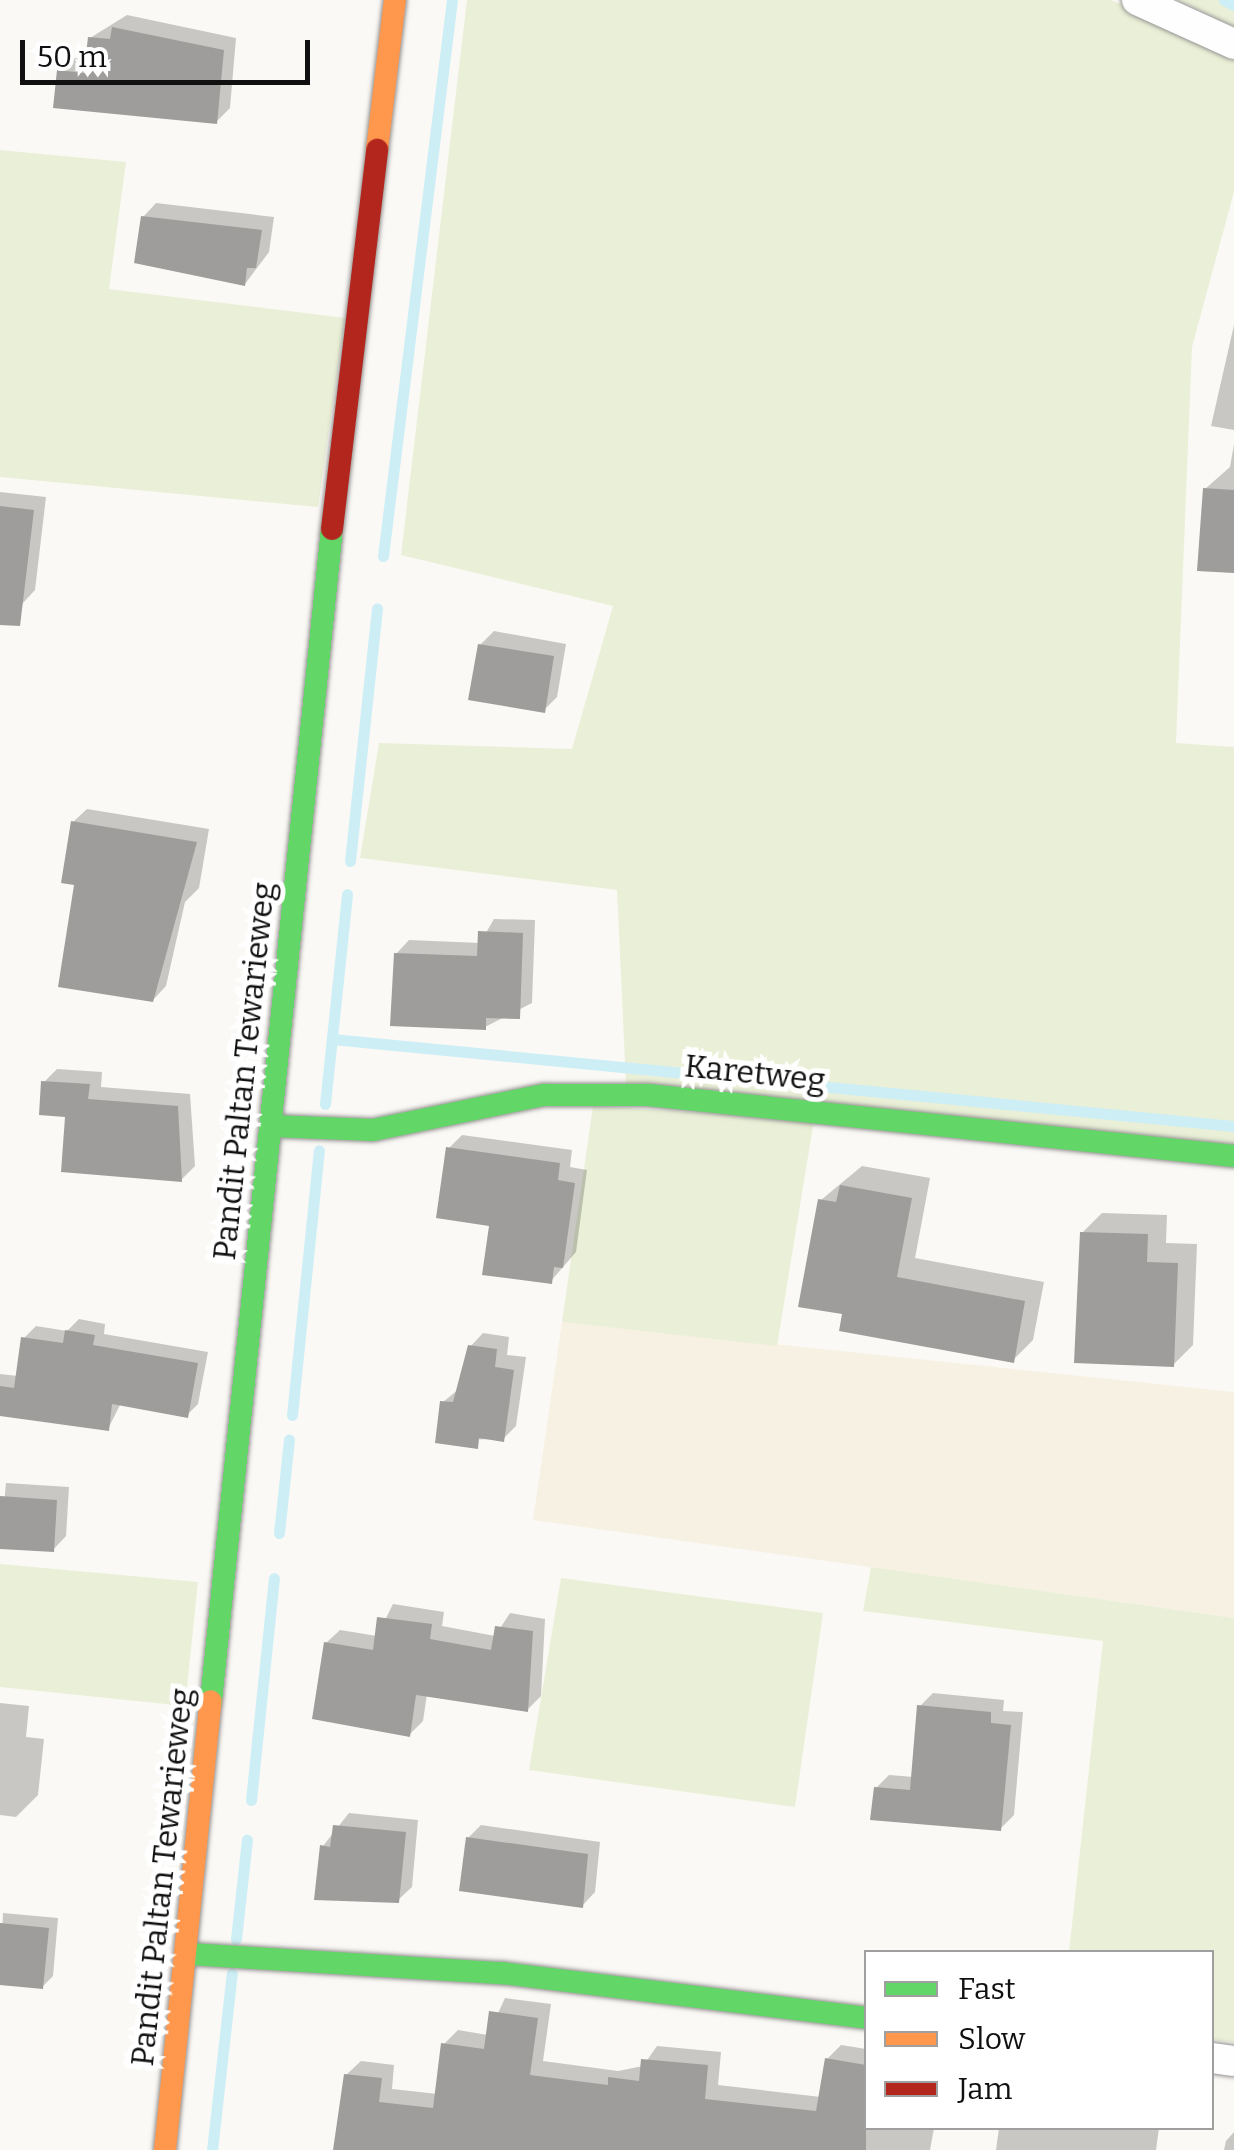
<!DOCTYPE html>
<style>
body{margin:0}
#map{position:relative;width:1234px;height:2150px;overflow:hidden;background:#fbf9f6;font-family:Bitter,serif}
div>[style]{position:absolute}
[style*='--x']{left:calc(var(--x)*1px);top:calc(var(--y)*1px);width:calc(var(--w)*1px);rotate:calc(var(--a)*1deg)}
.farmland>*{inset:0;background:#f7f1e3}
.green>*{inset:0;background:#eaf0d7}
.shadow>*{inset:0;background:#0003}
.stream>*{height:11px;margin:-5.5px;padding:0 5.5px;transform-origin:5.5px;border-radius:5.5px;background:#cdeef5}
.building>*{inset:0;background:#9f9d9b}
.roads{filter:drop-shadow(0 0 2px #969594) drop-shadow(0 0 2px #969594)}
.street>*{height:30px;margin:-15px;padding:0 15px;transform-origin:15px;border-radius:15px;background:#fefefe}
.fast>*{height:22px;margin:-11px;padding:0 11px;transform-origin:11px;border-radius:11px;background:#63d668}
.slow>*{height:22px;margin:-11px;padding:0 11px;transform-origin:11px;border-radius:11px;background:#ff974d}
.jam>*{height:22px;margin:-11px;padding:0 11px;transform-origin:11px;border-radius:11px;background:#b3261e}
span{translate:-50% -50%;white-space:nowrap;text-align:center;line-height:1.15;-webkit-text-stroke:10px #fff;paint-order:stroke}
.street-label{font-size:32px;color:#101010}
.legend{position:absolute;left:864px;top:1950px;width:350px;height:180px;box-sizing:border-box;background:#fff;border:2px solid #9f9f9f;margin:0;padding:12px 18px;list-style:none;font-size:30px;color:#101010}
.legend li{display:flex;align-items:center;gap:20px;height:50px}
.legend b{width:50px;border:2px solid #9f9f9f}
.scale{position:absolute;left:20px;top:40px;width:290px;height:45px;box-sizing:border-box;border:5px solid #101010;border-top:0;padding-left:12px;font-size:30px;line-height:35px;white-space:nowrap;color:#101010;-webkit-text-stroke:8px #fff;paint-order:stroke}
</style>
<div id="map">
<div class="farmland">
<div style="clip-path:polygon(562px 1322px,1234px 1392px,1234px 1618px,533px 1520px)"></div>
</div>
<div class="green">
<div style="clip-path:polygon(467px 0,1111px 0,1234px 55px,1234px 192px,1192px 347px,1176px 743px,1234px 747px,1234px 1147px,626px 1084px,617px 890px,360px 858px,379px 743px,572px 749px,613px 606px,401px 555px)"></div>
<div style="clip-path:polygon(1177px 0,1234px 0,1234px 27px)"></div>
<div style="clip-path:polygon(0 150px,126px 162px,109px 289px,345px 318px,318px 507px,0 477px)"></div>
<div style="clip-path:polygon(593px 1106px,814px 1120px,777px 1346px,562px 1322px)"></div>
<div style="clip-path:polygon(0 1564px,198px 1582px,185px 1706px,0 1687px)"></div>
<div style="clip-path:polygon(871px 1567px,1234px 1618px,1234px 2042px,1212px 2040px,1212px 1952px,1069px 1952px,1103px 1641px,863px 1611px)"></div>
<div style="clip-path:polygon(561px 1578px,823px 1613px,795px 1807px,529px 1770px)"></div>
</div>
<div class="shadow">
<div style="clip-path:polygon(127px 15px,236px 38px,230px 108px,216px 122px,59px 71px,73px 58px,88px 60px,90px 38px)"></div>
<div style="clip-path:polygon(156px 203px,274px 217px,269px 252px,245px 284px,143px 217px)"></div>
<div style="clip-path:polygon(1234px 325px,1234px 430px,1211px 426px)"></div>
<div style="clip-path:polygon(1234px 444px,1234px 571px,1205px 489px,1230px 467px)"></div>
<div style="clip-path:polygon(0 492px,46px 497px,35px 590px,22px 604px,0 601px)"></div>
<div style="clip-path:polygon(494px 631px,566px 644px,557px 697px,544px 710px,480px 645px)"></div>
<div style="clip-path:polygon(87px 809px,209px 829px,199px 888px,185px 902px,166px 986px,153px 1000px,77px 883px,73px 822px)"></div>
<div style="clip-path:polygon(494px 919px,535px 920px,532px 1003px,485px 1027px,396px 954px,409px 940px,480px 943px)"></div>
<div style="clip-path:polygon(57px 1069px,102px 1072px,101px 1087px,190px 1094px,195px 1166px,181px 1180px,68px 1114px,44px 1082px)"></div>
<div style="clip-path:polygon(462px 1135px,572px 1150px,570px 1167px,587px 1170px,576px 1252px,551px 1281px,492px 1224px,449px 1148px)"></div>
<div style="clip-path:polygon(862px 1166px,930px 1178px,915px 1258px,1044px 1282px,1033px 1340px,1013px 1360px,845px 1312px,821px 1200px)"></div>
<div style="clip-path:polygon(1102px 1213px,1167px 1215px,1166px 1243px,1197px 1244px,1193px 1345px,1173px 1365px,1082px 1233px)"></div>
<div style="clip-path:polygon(79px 1319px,105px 1324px,104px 1334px,208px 1352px,198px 1404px,187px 1415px,121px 1403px,108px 1429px,0 1413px,0 1374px,18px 1376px,24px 1338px,36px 1326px,67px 1331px)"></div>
<div style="clip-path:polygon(483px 1333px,509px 1337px,507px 1355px,526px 1357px,516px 1426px,503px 1439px,438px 1440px,443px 1402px,459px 1389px,470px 1347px)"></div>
<div style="clip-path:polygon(6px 1483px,69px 1487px,66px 1536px,53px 1550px,0 1546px)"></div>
<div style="clip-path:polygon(393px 1604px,444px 1612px,442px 1626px,495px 1636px,510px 1613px,545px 1619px,541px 1696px,527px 1710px,427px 1694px,423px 1721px,409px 1735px,326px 1643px,340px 1630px,377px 1636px)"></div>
<div style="clip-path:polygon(933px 1693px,1004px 1700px,1003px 1711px,1023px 1712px,1014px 1815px,1000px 1829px,876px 1788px,889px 1775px,914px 1777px,920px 1706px)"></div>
<div style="clip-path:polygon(0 1703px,29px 1706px,26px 1737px,44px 1739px,38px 1795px,16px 1817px,0 1815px)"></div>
<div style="clip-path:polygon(349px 1813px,418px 1820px,412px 1887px,398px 1900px,323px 1846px)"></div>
<div style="clip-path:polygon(481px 1825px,600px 1842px,595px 1892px,582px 1906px,468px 1838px)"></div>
<div style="clip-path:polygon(3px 1913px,58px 1918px,53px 1976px,42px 1987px,0 1983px)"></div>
<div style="clip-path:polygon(505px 1998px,551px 2004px,543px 2061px,618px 2071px,643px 2066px,657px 2046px,721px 2052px,718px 2085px,821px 2097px,827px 2059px,841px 2045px,866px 2049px,866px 2128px,934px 2128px,930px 2150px,336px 2150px,346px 2075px,361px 2061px,394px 2065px,392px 2089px,438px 2094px,443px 2045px,458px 2030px,488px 2035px)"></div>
<div style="clip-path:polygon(999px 2128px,1159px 2128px,1156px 2150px,996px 2150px)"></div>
<div style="clip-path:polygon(1234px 2132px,1234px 2150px,1224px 2150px,1226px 2141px)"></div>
</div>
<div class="stream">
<div style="--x:1224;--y:0;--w:11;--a:27"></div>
<div style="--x:383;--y:556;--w:560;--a:-82.93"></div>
<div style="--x:350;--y:861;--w:254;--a:-83.9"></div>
<div style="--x:332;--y:1039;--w:906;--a:5.51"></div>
<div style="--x:325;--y:1104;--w:211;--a:-84"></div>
<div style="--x:292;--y:1415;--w:266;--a:-84.2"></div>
<div style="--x:279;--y:1533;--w:94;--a:-83.9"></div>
<div style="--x:251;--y:1800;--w:223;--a:-84.1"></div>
<div style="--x:236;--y:1939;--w:100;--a:-83.7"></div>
<div style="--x:212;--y:2150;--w:178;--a:-83.6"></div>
</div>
<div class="building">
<div style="clip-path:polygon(112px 27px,224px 50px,217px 124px,53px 108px,57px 70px,84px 73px,88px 37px,110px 39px)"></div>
<div style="clip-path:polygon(141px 216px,262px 230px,256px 268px,247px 268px,245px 286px,134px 263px)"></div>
<div style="clip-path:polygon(1203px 488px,1234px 490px,1234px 573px,1197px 571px)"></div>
<div style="clip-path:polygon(0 506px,34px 510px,20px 626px,0 625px)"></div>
<div style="clip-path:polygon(478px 644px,554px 656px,545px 713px,468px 700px)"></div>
<div style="clip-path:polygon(71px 821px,197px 842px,153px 1002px,58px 987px,74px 885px,61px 883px)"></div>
<div style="clip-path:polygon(478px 931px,523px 933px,520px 1019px,486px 1018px,486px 1030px,390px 1026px,394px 953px,477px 956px)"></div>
<div style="clip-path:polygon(41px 1081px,90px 1084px,88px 1099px,178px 1106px,182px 1182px,61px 1172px,65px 1117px,39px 1115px)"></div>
<div style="clip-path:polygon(446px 1147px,560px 1163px,558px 1180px,575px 1183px,563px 1268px,554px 1267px,552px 1284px,482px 1275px,489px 1226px,436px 1218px)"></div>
<div style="clip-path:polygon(840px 1185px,912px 1198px,897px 1277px,1025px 1301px,1014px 1363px,839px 1331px,842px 1314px,798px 1307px,818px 1199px,836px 1202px)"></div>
<div style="clip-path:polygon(1080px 1232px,1148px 1234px,1147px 1262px,1178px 1263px,1174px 1367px,1074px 1363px)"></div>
<div style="clip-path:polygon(65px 1330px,95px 1335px,93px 1345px,198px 1363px,188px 1418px,112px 1404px,109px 1431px,0 1416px,0 1386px,14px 1388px,21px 1337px,63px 1343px)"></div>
<div style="clip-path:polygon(468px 1345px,497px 1349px,495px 1367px,514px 1370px,504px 1442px,479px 1438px,478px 1449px,435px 1443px,440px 1401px,453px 1402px)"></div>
<div style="clip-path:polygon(0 1496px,57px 1500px,54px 1552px,0 1549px)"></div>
<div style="clip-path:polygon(377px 1617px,432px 1624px,430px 1639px,491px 1650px,495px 1626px,533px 1631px,528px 1712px,416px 1695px,410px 1737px,312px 1719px,324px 1642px,373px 1650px)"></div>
<div style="clip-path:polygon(917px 1705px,991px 1712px,991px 1723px,1011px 1725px,1001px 1831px,870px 1820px,874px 1787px,910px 1790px)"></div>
<div style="clip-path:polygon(333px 1825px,406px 1832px,399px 1903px,314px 1900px,320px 1845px,330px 1847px)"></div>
<div style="clip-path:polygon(466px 1837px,588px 1854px,583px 1908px,459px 1891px)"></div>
<div style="clip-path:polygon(0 1923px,49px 1928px,43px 1989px,0 1985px)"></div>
<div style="clip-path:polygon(489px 2011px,538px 2018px,530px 2075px,608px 2085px,608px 2077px,639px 2081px,641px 2059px,708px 2065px,705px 2099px,816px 2111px,825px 2058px,866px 2065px,866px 2150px,333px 2150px,344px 2074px,382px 2078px,379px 2102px,433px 2108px,441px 2043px,484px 2049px)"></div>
</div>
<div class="roads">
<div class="street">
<div style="--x:1137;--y:0;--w:107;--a:24.4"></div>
<div style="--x:1212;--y:2058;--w:22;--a:8"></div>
</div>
<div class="fast">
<div style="--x:272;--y:1126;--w:101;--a:2.3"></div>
<div style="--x:373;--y:1130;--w:175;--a:-11.6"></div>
<div style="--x:544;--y:1095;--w:104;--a:0"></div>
<div style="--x:648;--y:1095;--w:589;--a:5.94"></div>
<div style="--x:211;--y:1701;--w:1178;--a:-84.11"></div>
<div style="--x:188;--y:1954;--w:315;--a:3.5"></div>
<div style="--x:502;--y:1973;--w:367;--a:7"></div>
</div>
<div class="slow">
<div style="--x:377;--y:150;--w:151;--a:-83.2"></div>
<div style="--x:165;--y:2150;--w:451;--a:-84.2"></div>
</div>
<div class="jam">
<div style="--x:332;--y:529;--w:382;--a:-83.2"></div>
</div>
</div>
<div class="street-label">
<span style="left:244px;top:1071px;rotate:-84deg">Pandit Paltan Tewarieweg</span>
<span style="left:755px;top:1073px;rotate:6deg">Karetweg</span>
<span style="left:162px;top:1877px;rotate:-84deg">Pandit Paltan Tewarieweg</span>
</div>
<ul class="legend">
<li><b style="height:12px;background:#63d668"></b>Fast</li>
<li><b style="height:12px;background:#ff974d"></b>Slow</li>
<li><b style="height:12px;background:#b3261e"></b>Jam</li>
</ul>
<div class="scale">50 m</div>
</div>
